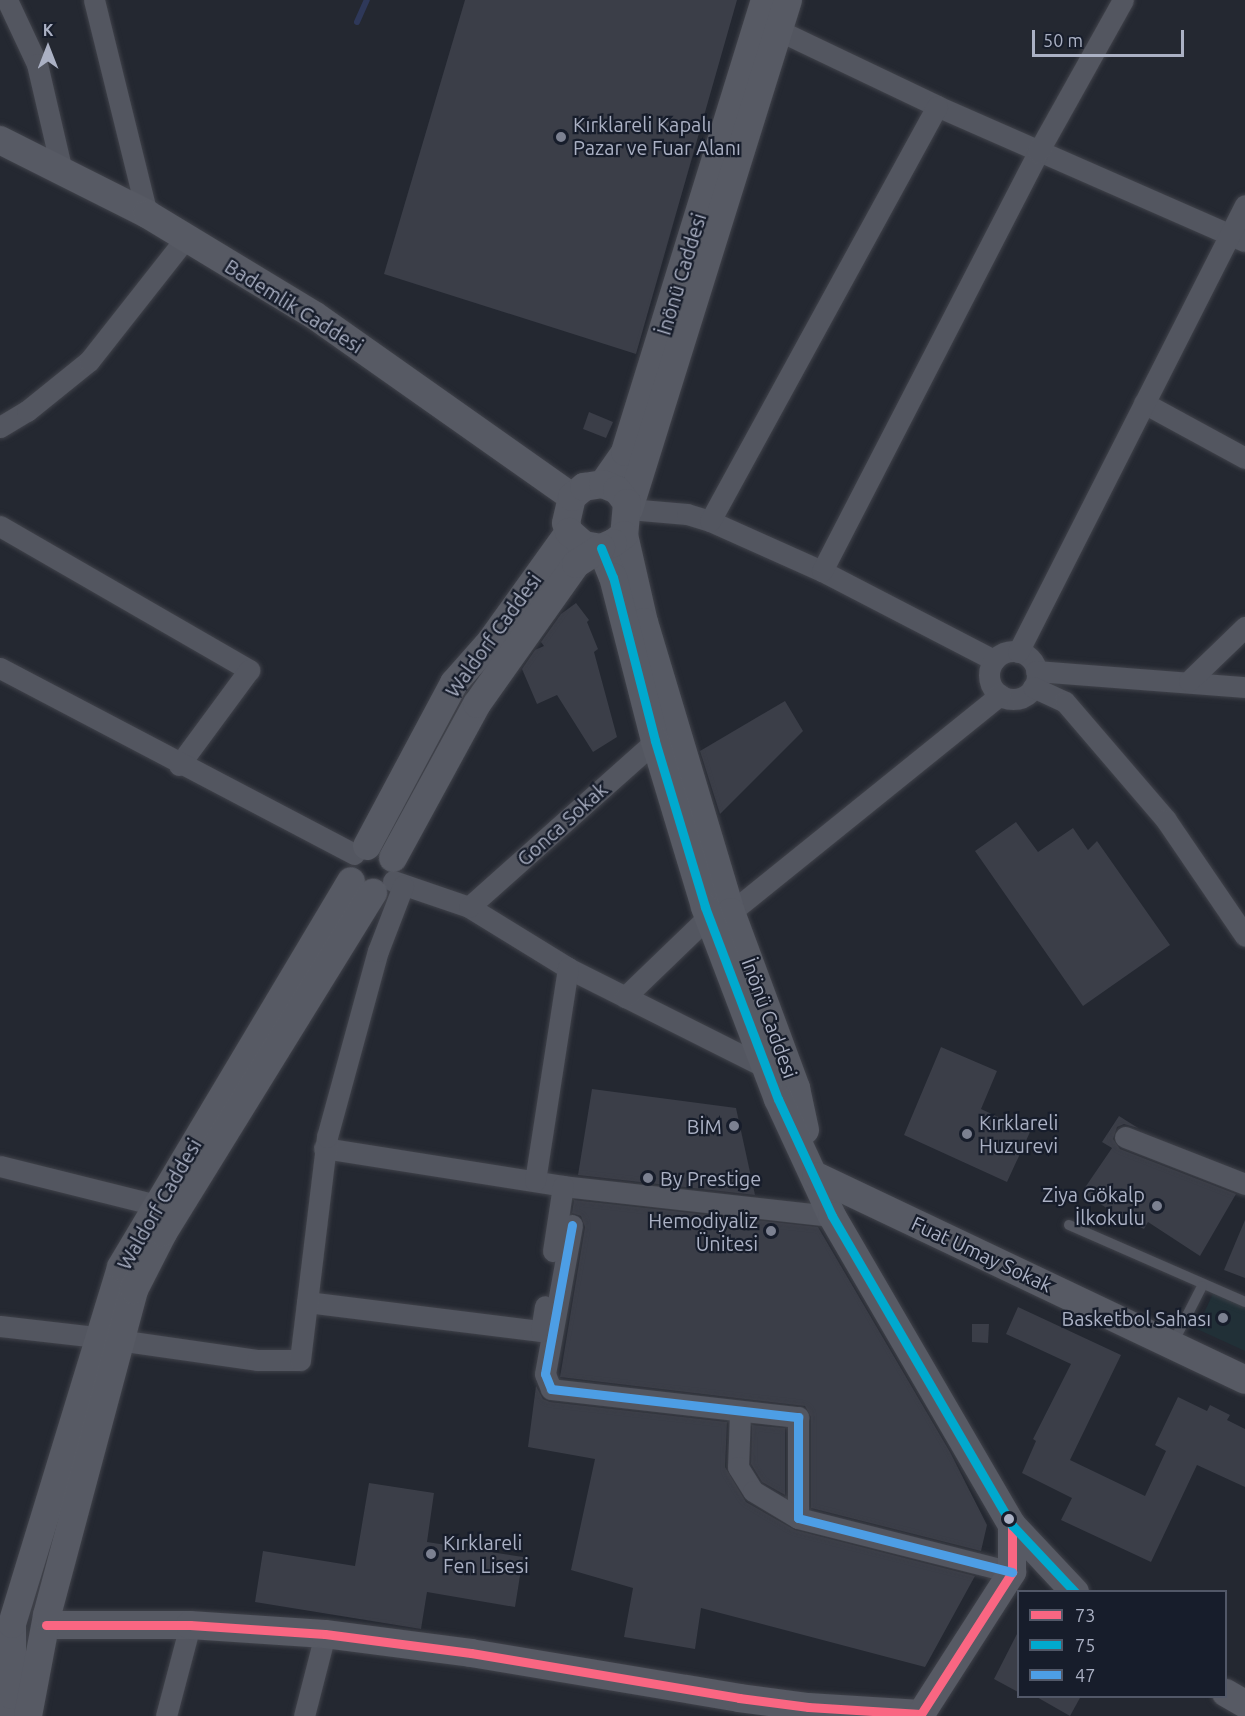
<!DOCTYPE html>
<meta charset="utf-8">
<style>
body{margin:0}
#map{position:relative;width:1245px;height:1716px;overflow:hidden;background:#242831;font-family:Ubuntu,sans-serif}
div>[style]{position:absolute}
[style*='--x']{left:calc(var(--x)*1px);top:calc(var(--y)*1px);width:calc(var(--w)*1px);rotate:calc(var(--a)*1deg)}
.green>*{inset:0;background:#213037}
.stream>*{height:6px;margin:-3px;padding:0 3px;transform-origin:3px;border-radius:3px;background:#2e3859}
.building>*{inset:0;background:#3b3e48}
.roads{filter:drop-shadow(0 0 2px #40424a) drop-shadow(0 0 2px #40424a)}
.lane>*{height:10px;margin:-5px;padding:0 5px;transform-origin:5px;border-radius:5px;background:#535660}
.street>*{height:21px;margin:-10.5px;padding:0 10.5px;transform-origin:10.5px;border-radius:10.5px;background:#535660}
.street>.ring{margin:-10.5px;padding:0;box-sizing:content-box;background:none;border:21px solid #535660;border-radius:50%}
.secondary>*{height:28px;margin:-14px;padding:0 14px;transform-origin:14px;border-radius:14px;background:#575a64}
.bus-1>*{height:9px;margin:-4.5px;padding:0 4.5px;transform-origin:4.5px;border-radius:4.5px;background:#fa6682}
.bus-2>*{height:9px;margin:-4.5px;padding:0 4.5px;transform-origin:4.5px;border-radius:4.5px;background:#00a9ce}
.bus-3>*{height:9px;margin:-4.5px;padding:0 4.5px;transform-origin:4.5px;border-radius:4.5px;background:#4d9ee5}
.dots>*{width:16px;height:16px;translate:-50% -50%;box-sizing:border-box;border:3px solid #171d2b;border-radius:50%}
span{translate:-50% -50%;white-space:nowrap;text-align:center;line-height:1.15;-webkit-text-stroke:4.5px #171d2b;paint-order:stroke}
.poi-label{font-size:20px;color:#abb1c4}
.left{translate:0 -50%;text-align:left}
.right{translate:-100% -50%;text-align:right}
.street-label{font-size:20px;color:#abb1c4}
.legend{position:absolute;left:1017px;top:1590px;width:210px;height:108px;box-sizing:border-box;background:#171d2b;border:2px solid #525868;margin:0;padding:8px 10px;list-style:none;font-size:18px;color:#abb1c4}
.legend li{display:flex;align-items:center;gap:12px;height:30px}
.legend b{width:30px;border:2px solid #525868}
.north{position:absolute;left:18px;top:18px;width:60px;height:60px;-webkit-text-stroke:4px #171d2b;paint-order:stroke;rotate:0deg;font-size:16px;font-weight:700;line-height:24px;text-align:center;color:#abb1c4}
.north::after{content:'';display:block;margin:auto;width:21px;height:27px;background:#abb1c4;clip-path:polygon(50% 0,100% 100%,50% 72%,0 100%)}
.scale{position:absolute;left:1032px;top:30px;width:152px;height:27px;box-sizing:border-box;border:3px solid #abb1c4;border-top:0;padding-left:8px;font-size:18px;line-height:21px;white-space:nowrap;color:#abb1c4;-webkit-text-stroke:4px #171d2b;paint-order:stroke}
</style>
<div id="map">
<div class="green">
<div style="clip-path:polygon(1213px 1293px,1245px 1307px,1245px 1351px,1197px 1329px)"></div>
</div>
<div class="stream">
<div style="--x:357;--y:22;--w:24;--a:-66"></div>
</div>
<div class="building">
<div style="clip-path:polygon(465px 0,737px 0,636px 354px,384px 274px)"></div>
<div style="clip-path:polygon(589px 412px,613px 422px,606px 438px,583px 429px)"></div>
<div style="clip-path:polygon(576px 603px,589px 620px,587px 622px,598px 649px,594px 652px,617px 737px,593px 752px,557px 695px,537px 704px,522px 669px,535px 650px,544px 646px,541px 642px,561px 614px)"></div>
<div style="clip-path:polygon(785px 701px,803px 731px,720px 814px,700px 751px)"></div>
<div style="clip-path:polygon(1016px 822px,1038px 852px,1073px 828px,1088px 850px,1097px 841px,1170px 945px,1083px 1006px,975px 851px)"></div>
<div style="clip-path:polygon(941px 1047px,997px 1071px,981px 1109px,1030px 1132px,1007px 1182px,904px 1135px)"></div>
<div style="clip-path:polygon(592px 1089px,736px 1108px,755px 1195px,578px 1175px)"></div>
<div style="clip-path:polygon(1119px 1116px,1138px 1128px,1124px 1124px,1117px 1127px,1113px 1139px,1120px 1149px,1236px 1194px,1200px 1256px,1148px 1222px,1144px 1229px,1128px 1222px,1082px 1192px,1112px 1148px,1102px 1142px)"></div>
<div style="clip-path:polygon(574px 1200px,818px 1227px,950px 1452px,987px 1525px,981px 1551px,811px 1508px,811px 1417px,805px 1406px,560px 1377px,585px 1227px,581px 1216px,572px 1213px)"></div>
<div style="clip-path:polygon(1245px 1220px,1245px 1278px,1224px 1270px)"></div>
<div style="clip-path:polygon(1018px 1307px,1121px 1355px,1070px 1460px,1145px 1496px,1166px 1451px,1155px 1445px,1178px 1397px,1207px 1411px,1210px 1405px,1230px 1415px,1227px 1420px,1245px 1429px,1245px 1487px,1197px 1465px,1151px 1562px,1061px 1520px,1072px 1498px,1022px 1473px,1036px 1441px,1033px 1439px,1071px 1364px,1006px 1334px)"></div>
<div style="clip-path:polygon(972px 1324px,989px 1324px,988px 1343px,972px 1342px)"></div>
<div style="clip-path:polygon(536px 1386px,543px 1399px,550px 1402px,727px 1422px,725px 1467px,746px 1502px,795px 1530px,975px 1576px,925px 1667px,701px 1608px,695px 1649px,624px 1637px,633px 1588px,571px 1570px,595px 1459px,528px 1447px)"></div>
<div style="clip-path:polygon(752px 1425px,785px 1428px,785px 1495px,762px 1482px,751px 1464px)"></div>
<div style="clip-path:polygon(369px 1483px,434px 1493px,427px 1542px,523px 1557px,515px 1607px,427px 1592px,421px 1629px,255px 1602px,263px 1551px,355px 1566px)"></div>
<div style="clip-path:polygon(1018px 1632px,1018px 1692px,994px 1679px)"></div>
<div style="clip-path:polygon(1035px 1696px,1081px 1696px,1070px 1716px)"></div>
</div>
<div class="roads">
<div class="lane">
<div style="--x:1069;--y:1225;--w:192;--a:23.6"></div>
<div style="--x:1172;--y:1345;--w:66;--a:-63"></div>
</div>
<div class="street">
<div style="--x:7;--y:0;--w:71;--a:64.9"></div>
<div style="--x:37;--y:64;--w:106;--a:76.9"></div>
<div style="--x:94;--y:0;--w:220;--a:76.1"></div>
<div style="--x:778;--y:30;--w:176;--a:25.5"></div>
<div style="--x:937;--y:106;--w:336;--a:23.7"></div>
<div style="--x:1144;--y:403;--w:115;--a:28.6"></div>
<div style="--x:0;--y:427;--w:31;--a:-31"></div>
<div style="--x:27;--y:411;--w:80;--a:-38.9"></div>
<div style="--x:89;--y:361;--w:155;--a:-51.8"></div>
<div style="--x:629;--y:509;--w:58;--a:4.9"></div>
<div style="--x:687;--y:514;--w:24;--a:17"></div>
<div style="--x:710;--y:521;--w:123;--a:24.1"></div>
<div style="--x:822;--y:571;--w:194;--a:27.4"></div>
<div style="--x:710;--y:521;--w:473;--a:-61.3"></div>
<div style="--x:0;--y:526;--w:288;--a:30"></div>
<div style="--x:249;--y:670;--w:118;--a:126.4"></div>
<div style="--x:822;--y:571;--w:471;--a:-62.7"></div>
<div style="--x:1038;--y:152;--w:174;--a:-60.8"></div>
<div class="ring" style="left:989px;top:651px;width:27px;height:27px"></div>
<div style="--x:1018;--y:652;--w:501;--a:-63.08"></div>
<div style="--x:0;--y:668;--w:400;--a:27.7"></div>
<div style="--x:1036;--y:671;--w:210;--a:4.4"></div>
<div style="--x:1189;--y:681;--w:78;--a:-44"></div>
<div style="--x:1033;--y:687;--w:35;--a:25"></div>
<div style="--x:1065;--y:702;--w:155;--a:49.4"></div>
<div style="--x:1166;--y:820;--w:140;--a:55.7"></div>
<div style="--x:393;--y:881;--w:80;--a:18.9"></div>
<div style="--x:469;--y:907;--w:116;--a:31.6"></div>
<div style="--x:568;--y:968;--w:223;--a:26.7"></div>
<div style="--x:469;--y:907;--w:249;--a:-41.7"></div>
<div style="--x:731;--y:912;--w:346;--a:-38.9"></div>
<div style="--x:625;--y:997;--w:117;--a:-44"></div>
<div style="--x:1125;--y:1137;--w:129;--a:21.4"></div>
<div style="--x:324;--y:1148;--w:242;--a:9"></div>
<div style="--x:563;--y:1186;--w:271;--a:6.4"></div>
<div style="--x:0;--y:1166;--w:162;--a:14"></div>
<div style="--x:535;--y:1181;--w:216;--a:-81.2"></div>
<div style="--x:572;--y:1225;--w:151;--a:100.3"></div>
<div style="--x:545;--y:1374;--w:16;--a:68"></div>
<div style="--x:551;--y:1389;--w:249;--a:6.5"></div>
<div style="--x:798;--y:1417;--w:101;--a:90"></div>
<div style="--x:798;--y:1518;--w:221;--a:14.2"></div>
<div style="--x:553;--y:1251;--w:66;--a:-81.3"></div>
<div style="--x:307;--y:1302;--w:236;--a:7.1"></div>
<div style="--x:541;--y:1331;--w:25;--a:-81"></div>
<div style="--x:0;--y:1326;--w:98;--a:6.5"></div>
<div style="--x:118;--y:1340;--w:140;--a:8.2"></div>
<div style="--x:257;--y:1360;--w:43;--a:0"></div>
<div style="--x:300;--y:1360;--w:225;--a:-83.1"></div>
<div style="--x:327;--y:1137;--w:193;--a:-74.7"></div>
<div style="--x:378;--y:951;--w:70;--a:-69"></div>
<div style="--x:740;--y:1413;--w:54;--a:92.1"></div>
<div style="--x:738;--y:1467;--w:28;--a:58"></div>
<div style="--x:753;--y:1491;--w:52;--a:31"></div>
<div style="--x:166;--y:1716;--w:94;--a:-75.2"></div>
<div style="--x:304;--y:1716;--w:85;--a:-75.6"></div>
</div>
<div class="secondary">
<div style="--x:0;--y:140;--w:165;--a:26.7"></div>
<div style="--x:147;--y:214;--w:195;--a:31.2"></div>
<div style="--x:314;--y:315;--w:316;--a:35.2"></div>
<div style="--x:603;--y:484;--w:39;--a:-55"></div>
<div style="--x:625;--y:452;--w:473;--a:-72.8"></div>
<div style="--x:629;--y:509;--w:533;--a:-72.65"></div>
<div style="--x:624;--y:535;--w:89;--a:77.1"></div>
<div style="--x:644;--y:622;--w:303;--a:73.3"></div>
<div style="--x:731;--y:912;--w:188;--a:69.7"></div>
<div style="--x:796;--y:1088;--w:43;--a:77.9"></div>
<div style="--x:601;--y:548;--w:31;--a:68"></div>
<div style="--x:613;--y:577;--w:169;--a:75.6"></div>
<div style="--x:655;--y:741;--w:173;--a:73.2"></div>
<div style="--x:705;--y:907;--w:205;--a:69.2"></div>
<div style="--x:778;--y:1099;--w:129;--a:65.2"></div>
<div style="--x:832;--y:1216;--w:358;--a:59.8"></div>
<div style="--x:1012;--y:1525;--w:92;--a:46.8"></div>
<div style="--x:367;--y:846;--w:185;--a:-61.9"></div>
<div style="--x:454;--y:683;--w:56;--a:-48.6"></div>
<div style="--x:491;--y:641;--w:134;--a:-54.4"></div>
<div style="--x:569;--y:532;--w:9;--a:-108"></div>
<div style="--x:566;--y:523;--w:27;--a:-77"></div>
<div style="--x:572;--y:497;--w:16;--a:-40"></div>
<div style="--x:584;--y:487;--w:19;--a:-9"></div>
<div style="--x:603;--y:484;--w:15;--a:23"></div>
<div style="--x:617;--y:490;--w:16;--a:52"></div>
<div style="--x:627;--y:503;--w:32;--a:95"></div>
<div style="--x:624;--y:535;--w:14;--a:144"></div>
<div style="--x:613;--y:543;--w:13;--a:157"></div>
<div style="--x:601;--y:548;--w:17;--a:-170"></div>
<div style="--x:584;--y:545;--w:20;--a:-139"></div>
<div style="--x:393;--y:858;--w:175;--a:-61.4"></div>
<div style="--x:477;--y:704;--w:171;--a:-54.7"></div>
<div style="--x:576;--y:564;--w:30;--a:-33"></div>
<div style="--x:816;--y:1176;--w:475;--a:25.4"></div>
<div style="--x:46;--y:1625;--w:144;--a:0"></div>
<div style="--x:190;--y:1625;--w:135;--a:3.8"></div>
<div style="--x:325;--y:1634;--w:147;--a:7.4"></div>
<div style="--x:471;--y:1653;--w:272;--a:9.5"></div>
<div style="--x:739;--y:1698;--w:70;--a:7.4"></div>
<div style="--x:808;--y:1707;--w:113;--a:3.5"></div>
<div style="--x:921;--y:1714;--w:169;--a:-57.3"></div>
<div style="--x:1012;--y:1572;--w:47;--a:-90"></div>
<div style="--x:1226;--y:1693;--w:22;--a:30"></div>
<div style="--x:7;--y:1716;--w:22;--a:-77"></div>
<div style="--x:12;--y:1695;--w:71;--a:-90"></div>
<div style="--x:12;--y:1624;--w:373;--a:-73"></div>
<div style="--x:121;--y:1267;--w:449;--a:-59.2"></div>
<div style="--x:28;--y:1716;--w:103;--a:-79.3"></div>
<div style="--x:47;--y:1615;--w:336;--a:-75"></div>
<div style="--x:134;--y:1290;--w:64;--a:-63"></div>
<div style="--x:163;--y:1233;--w:400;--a:-58.3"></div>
</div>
</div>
<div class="bus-1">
<div style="--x:46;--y:1625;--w:144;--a:0"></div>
<div style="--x:190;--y:1625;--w:135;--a:3.8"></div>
<div style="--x:325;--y:1634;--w:147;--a:7.4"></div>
<div style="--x:471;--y:1653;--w:272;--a:9.5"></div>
<div style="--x:739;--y:1698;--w:70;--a:7.4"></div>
<div style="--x:808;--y:1707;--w:113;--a:3.5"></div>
<div style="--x:921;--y:1714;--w:169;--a:-57.3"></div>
<div style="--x:1012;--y:1572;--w:47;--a:-90"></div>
</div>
<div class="bus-2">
<div style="--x:601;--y:548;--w:31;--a:68"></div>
<div style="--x:613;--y:577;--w:169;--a:75.6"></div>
<div style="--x:655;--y:741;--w:173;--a:73.2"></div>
<div style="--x:705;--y:907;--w:205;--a:69.2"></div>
<div style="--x:778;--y:1099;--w:129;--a:65.2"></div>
<div style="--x:832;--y:1216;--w:358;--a:59.8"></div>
<div style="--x:1012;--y:1525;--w:92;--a:46.8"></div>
</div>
<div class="bus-3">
<div style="--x:572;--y:1225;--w:151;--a:100.3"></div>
<div style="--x:545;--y:1374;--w:16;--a:68"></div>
<div style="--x:551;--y:1389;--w:249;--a:6.5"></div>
<div style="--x:798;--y:1417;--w:101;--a:90"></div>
<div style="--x:798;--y:1518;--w:221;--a:14.2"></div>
</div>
<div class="dots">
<div style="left:561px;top:137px;background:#7c8191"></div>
<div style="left:734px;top:1126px;background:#7c8191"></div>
<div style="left:967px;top:1134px;background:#7c8191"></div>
<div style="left:648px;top:1178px;background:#7c8191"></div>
<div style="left:1157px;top:1206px;background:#7c8191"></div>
<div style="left:771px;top:1231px;background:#7c8191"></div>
<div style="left:1223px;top:1318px;background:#7c8191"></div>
<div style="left:1009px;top:1519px;background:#abb1c4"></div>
<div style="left:431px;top:1554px;background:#7c8191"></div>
</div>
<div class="poi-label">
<span class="left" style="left:573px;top:136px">Kırklareli Kapalı<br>Pazar ve Fuar Alanı</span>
<span class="left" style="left:979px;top:1134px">Kırklareli<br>Huzurevi</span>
<span class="right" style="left:722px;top:1126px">BİM</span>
<span class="left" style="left:660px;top:1178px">By Prestige</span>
<span class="right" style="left:1145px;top:1206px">Ziya Gökalp<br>İlkokulu</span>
<span class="right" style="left:758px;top:1232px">Hemodiyaliz<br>Ünitesi</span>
<span class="right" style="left:1211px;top:1318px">Basketbol Sahası</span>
<span class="left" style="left:443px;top:1554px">Kırklareli<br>Fen Lisesi</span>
</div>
<div class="street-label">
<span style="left:681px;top:274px;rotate:-73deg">İnönü Caddesi</span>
<span style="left:294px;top:306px;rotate:32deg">Bademlik Caddesi</span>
<span style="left:493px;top:635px;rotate:-54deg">Waldorf Caddesi</span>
<span style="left:562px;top:824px;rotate:-42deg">Gonca Sokak</span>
<span style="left:770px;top:1018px;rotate:70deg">İnönü Caddesi</span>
<span style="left:159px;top:1204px;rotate:-60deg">Waldorf Caddesi</span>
<span style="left:982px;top:1254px;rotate:25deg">Fuat Umay Sokak</span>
</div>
<ul class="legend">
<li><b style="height:8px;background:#fa6682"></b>73</li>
<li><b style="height:8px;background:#00a9ce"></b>75</li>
<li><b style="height:8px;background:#4d9ee5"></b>47</li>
</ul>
<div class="north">K</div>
<div class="scale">50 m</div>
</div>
